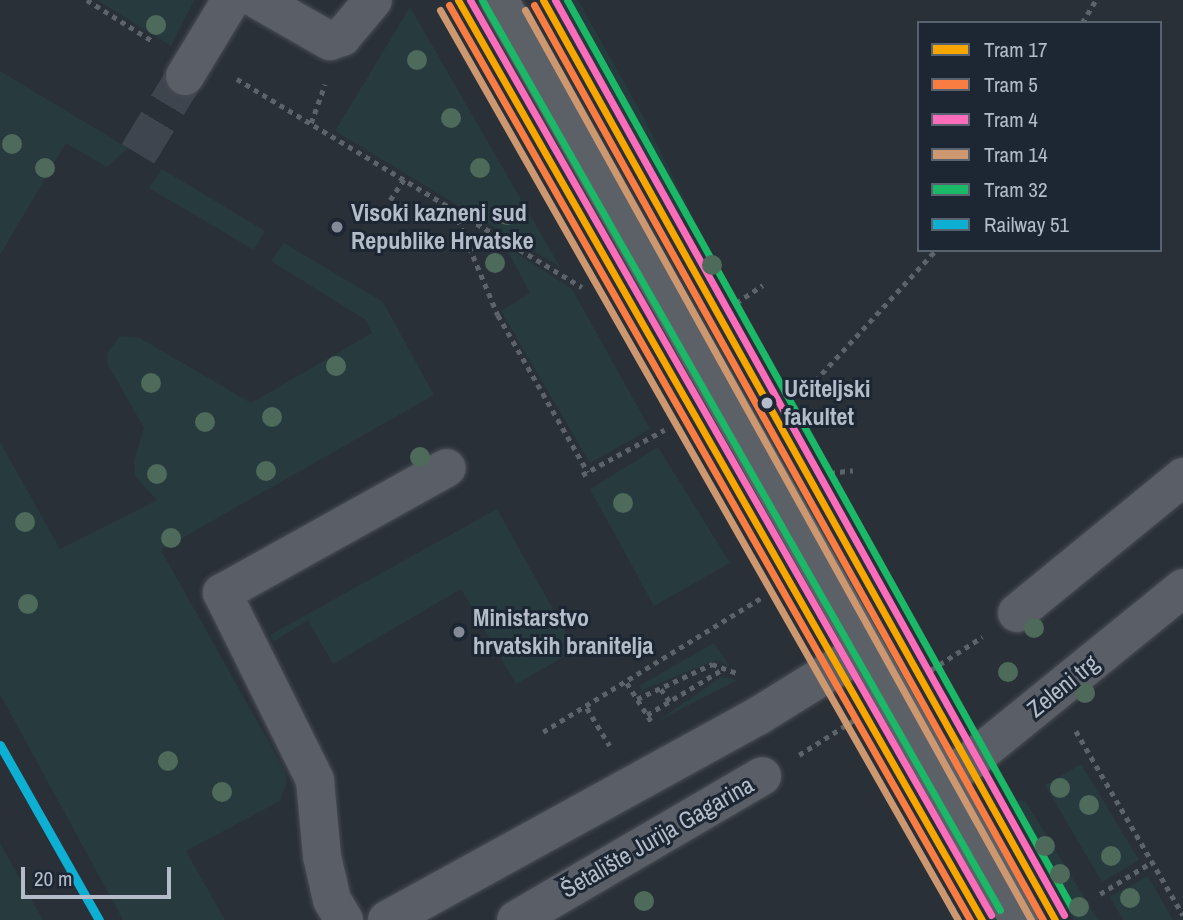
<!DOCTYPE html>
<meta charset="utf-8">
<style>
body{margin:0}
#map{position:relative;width:1183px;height:920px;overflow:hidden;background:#2a3038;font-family:"Archivo Narrow",sans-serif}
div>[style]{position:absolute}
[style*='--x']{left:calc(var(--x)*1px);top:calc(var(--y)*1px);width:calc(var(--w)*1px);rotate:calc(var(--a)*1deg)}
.green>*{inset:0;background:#273a3e}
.minor-tunnel>*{height:38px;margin-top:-19px;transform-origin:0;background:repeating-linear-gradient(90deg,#3f454e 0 38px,transparent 0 57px)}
.path>*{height:4.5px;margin-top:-2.25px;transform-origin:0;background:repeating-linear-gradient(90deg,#5d636a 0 5px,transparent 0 10px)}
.roads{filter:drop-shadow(0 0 2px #484c53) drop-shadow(0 0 2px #484c53)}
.minor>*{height:38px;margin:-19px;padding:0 19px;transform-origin:19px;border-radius:19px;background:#5a5e66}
.major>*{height:38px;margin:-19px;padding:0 19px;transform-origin:19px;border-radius:19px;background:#5c6168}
.rail-1>*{height:9px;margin:-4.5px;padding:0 4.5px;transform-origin:4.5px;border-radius:4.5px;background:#0dafd3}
.tram-1>*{height:7px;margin:-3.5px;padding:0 3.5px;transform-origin:3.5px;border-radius:3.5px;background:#f7a600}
.tram-2>*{height:7px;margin:-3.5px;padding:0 3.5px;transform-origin:3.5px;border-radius:3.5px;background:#f77d43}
.tram-3>*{height:7px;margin:-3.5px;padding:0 3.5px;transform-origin:3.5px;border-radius:3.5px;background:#fb6dba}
.tram-4>*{height:7px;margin:-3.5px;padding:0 3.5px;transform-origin:3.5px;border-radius:3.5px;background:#cd976f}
.tram-5>*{height:7px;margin:-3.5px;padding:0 3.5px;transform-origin:3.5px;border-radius:3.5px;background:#1ab867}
.trees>*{width:20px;height:20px;margin:-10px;border-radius:50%;background:#4e6a5a}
.dots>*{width:19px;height:19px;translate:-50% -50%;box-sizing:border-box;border:4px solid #1d2633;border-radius:50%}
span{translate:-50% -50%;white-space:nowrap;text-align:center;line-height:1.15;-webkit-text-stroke:6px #1d2633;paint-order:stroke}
.poi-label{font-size:24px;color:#b4bcc9;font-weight:700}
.left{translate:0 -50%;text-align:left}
.stop-label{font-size:24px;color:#b4bcc9;font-weight:700}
.street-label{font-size:24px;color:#b4bcc9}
.legend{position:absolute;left:917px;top:21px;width:245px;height:231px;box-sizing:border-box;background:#1d2633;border:2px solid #59626f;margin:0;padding:9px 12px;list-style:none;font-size:21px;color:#b4bcc9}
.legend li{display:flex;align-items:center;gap:14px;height:35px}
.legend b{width:35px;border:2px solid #59626f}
.scale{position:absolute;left:21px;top:867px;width:150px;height:32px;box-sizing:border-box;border:4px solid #b4bcc9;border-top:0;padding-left:9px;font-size:21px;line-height:24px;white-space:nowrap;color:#b4bcc9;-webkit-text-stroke:5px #1d2633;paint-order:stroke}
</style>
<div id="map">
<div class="green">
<div style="clip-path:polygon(97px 0,194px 0,171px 46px)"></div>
<div style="clip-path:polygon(550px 0,578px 0,643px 116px,691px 213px,676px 221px)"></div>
<div style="clip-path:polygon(410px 7px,560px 267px,335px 131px)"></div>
<div style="clip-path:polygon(0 71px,128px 148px,107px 167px,66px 143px,0 255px)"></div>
<div style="clip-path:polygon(162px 169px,265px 231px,254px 250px,149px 188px)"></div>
<div style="clip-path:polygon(284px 243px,383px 302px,434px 395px,161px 550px,285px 771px,287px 782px,280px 801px,186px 851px,225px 920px,123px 920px,0 694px,0 442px,60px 549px,157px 500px,135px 476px,134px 461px,144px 428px,107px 363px,108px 352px,120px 336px,140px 338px,251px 403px,372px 333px,366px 320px,271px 261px)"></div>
<div style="clip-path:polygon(505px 246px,572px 289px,650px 429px,590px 463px,501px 311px,530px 293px)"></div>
<div style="clip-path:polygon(658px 447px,730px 563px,654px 606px,590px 489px)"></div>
<div style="clip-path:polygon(497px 509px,576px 650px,516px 684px,461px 589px,333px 664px,308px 620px,273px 642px,270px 635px)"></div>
<div style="clip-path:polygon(714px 643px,730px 667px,717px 660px,642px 690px,639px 686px)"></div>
<div style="clip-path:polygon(721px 677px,738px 680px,656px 722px)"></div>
<div style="clip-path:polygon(1081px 764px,1139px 860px,1102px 882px,1045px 785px)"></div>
<div style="clip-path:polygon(1020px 799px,1026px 802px,1098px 920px,1074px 920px,1010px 805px)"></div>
<div style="clip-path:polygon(0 843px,43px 920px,0 920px)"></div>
<div style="clip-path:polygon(1148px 876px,1173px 920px,1123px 920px,1110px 897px)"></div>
</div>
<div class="minor-tunnel">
<div style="--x:138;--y:154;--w:91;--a:-58.9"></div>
</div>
<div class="path">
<div style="--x:87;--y:0;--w:79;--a:32.1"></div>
<div style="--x:1082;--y:23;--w:27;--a:-59"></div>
<div style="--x:237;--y:79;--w:403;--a:31.1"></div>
<div style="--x:311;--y:123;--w:41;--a:-70.3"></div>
<div style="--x:390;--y:200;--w:25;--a:-56"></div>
<div style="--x:454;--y:210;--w:114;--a:67.3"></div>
<div style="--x:498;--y:315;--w:181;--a:60.2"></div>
<div style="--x:736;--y:303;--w:32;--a:-34"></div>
<div style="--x:815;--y:381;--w:178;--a:-47.3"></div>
<div style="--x:830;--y:473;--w:23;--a:-7"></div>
<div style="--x:582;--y:475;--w:94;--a:-28.8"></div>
<div style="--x:931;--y:670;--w:61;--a:-32.9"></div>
<div style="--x:627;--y:683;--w:49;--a:57.6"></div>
<div style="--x:661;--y:689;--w:16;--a:55"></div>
<div style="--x:637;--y:699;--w:83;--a:-25"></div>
<div style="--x:712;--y:664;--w:29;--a:20"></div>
<div style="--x:587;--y:708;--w:44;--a:58.8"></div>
<div style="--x:647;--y:715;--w:89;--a:-31.2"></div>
<div style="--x:1076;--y:731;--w:213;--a:59.8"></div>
<div style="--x:543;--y:732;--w:256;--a:-31.6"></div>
<div style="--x:799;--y:755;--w:65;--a:-32.5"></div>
<div style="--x:942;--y:888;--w:37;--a:61"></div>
<div style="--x:1100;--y:894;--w:61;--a:-31.6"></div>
</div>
<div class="roads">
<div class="minor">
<div style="--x:258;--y:0;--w:83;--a:29.7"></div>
<div style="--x:330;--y:41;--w:13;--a:-18"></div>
<div style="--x:342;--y:37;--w:48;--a:-50"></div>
<div style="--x:185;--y:76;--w:89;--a:-58.8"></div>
<div style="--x:1017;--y:613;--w:215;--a:-39.3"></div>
<div style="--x:941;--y:780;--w:33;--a:-33"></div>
<div style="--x:969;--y:762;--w:276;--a:-39.1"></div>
<div style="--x:344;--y:920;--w:23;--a:-121"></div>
<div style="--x:332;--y:900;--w:45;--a:-102.8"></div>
<div style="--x:322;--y:856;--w:76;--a:-95.3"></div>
<div style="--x:315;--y:780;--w:209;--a:-116.4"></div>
<div style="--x:222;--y:593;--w:257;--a:-29.1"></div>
<div style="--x:387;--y:920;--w:423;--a:-28.8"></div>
<div style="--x:758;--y:716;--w:127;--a:-31.8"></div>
<div style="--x:516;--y:920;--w:285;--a:-30.3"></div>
</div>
<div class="major">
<div style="--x:499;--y:0;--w:1057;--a:60.52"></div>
</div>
</div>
<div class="rail-1">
<div style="--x:0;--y:745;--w:201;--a:60.5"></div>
</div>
<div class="tram-1">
<div style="--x:458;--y:0;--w:1059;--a:60.34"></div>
<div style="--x:543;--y:0;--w:1053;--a:60.9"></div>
</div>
<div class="tram-2">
<div style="--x:449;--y:5;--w:1053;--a:60.34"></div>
<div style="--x:534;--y:5;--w:1047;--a:60.91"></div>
</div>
<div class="tram-3">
<div style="--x:470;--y:0;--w:1053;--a:60.34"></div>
<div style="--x:555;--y:0;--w:1047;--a:60.91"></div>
</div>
<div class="tram-4">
<div style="--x:440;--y:10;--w:1047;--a:60.35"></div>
<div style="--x:525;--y:10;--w:1041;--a:60.92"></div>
</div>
<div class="tram-5">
<div style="--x:482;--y:0;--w:1047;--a:60.35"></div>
<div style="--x:567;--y:0;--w:1041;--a:60.92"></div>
</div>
<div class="trees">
<div style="left:156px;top:25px"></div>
<div style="left:417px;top:60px"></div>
<div style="left:451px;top:118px"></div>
<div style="left:12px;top:144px"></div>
<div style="left:45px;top:168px"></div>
<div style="left:480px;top:168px"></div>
<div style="left:507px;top:215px"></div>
<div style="left:495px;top:263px"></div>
<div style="left:712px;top:265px"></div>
<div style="left:336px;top:366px"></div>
<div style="left:151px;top:383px"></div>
<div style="left:272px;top:417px"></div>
<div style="left:205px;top:422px"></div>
<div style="left:420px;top:457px"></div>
<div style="left:266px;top:471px"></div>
<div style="left:157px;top:474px"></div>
<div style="left:623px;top:503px"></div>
<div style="left:25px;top:522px"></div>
<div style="left:171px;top:538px"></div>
<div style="left:28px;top:604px"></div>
<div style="left:1034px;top:628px"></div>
<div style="left:1008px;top:672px"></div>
<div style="left:1085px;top:693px"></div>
<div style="left:168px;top:761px"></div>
<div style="left:1060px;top:788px"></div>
<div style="left:222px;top:792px"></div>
<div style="left:1089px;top:805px"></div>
<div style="left:1045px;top:846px"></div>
<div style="left:1111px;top:856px"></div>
<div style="left:1060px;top:874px"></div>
<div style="left:1130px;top:898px"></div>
<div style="left:644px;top:901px"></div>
<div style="left:1079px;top:907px"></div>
</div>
<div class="dots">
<div style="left:337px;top:227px;background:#848b96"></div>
<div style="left:767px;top:403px;background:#b4bcc9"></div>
<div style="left:459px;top:632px;background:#848b96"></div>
</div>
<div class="poi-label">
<span class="left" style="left:351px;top:227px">Visoki kazneni sud<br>Republike Hrvatske</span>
<span class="left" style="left:473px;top:632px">Ministarstvo<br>hrvatskih branitelja</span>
</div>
<div class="stop-label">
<span class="left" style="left:784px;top:403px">Učiteljski<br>fakultet</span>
</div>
<div class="street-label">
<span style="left:1063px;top:686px;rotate:-39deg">Zeleni trg</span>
<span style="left:657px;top:837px;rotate:-30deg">Šetalište Jurija Gagarina</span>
</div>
<ul class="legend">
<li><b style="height:9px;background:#f7a600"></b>Tram 17</li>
<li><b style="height:9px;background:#f77d43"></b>Tram 5</li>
<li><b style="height:9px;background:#fb6dba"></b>Tram 4</li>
<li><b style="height:9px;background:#cd976f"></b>Tram 14</li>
<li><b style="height:9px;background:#1ab867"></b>Tram 32</li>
<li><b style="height:9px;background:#0dafd3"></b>Railway 51</li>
</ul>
<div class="scale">20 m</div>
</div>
